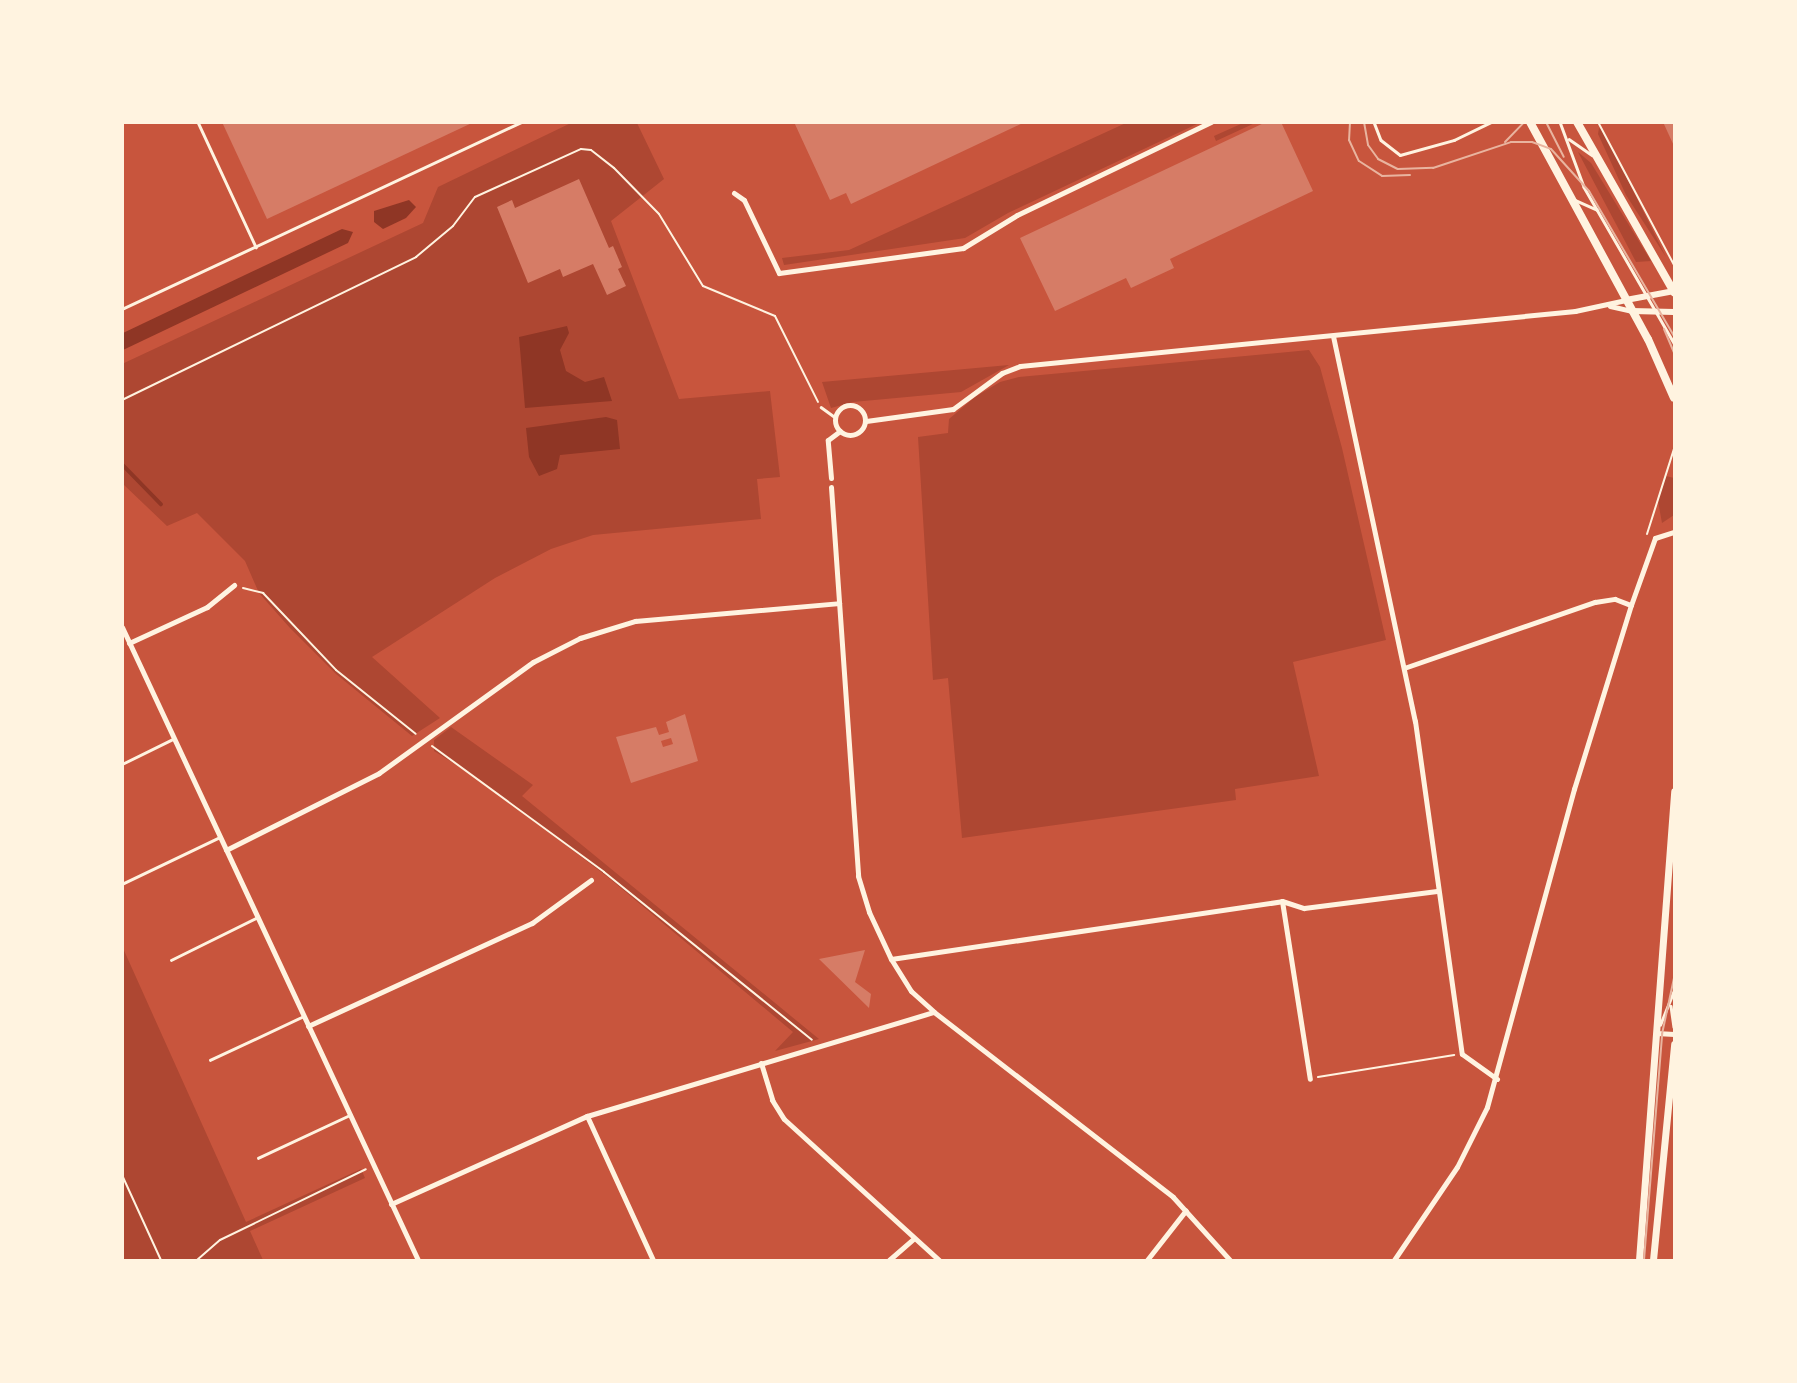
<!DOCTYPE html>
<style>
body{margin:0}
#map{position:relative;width:1797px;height:1383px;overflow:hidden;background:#c8553d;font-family:"Space Grotesk",sans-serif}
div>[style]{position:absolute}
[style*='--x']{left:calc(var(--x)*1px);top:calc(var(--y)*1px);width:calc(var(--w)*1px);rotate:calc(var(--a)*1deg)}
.green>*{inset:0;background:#ae4732}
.water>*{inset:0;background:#8f3625}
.stream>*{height:3.5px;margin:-1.75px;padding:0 1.75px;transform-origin:1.75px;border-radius:1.75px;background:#8f3625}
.building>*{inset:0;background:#d67c66}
.path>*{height:2px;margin:-1px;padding:0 1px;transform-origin:1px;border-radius:1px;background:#fff3e0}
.service>*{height:2.5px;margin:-1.25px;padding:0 1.25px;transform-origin:1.25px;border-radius:1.25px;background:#fff3e0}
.minor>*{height:5px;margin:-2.5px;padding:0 2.5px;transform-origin:2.5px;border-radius:2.5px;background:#fff3e0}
.minor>.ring{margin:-2.5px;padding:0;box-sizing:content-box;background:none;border:5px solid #fff3e0;border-radius:50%}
.tertiary>*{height:6px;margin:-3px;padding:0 3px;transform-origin:3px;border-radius:3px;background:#fff3e0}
.secondary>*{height:7px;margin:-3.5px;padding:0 3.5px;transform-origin:3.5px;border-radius:3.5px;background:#fff3e0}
.primary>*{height:8px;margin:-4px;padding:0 4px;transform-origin:4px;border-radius:4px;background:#fff3e0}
.tram>*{height:2px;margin:-1px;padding:0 1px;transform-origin:1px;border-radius:1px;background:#e9b49f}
span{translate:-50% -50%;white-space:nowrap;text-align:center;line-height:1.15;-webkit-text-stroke:7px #fff3e0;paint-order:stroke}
.frame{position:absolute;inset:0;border:124px solid #fff3e0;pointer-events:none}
</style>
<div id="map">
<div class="green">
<div style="clip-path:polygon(1128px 122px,1199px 123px,1008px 213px,965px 238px,784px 265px,782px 258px,849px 250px)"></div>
<div style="clip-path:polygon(571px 123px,637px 123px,664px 179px,611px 221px,679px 399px,770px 391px,780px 477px,757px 479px,761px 519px,593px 535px,551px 549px,495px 578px,372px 657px,440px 718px,412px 736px,336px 674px,290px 628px,259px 593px,245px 561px,197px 513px,167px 526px,123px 484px,122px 364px,423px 223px,438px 187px)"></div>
<div style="clip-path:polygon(1243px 123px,1255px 123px,1216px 141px,1214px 136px)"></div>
<div style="clip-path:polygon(1599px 128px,1603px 130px,1666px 257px,1626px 195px,1598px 134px)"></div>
<div style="clip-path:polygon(1578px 152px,1591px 163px,1651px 261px,1636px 262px)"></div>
<div style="clip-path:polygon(1309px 350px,1320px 367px,1342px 448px,1386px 640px,1293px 662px,1319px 776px,1235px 789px,1236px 800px,962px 838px,948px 678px,933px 680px,918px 437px,948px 433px,949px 419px,975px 397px,1000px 382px,1019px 377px)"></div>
<div style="clip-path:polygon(1009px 365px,961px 392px,853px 402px,831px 408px,822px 382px)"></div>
<div style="clip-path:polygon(1666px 476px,1674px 478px,1674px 515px,1662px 523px,1658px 501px)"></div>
<div style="clip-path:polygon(451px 727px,533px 785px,522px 796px,819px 1039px,775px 1051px,793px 1032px,609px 878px,479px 779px,434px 751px,434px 740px)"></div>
<div style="clip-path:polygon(122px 946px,246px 1222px,361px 1169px,365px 1178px,250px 1231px,263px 1260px,123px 1260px)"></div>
</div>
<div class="water">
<div style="clip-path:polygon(409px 200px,416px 207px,406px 218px,383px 229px,374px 222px,374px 211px)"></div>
<div style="clip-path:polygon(342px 229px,353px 232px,348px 243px,123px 350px,123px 333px)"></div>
<div style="clip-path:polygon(567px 326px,569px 333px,560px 350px,566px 371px,585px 382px,604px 377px,612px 401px,525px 408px,519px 337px)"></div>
<div style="clip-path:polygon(606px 417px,617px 420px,620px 449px,560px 455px,557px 469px,539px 476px,529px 457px,526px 428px)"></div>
</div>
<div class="stream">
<div style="--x:122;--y:464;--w:56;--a:45.7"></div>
</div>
<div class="building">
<div style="clip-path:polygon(222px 122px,474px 122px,267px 219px)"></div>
<div style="clip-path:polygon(794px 122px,1025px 122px,851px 204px,846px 193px,830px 200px)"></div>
<div style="clip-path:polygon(1266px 122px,1281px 122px,1313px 191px,1170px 259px,1174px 268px,1131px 288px,1126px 278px,1055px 311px,1020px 238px)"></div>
<div style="clip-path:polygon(1663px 122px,1674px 122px,1674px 146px)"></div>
<div style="clip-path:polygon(579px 179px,609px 248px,613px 246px,622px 267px,618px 269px,626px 286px,607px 295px,593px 264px,563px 277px,560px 269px,528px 283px,497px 207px,512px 200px,515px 208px)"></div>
<div style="clip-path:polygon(evenodd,685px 714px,698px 761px,631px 783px,616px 737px,656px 727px,659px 735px,669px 732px,666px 722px,685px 714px,671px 738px,673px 744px,663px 747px,661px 741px,671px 738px)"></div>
<div style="clip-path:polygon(865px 950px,855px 982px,871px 994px,869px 1008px,819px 959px)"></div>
</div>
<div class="path">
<div style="--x:1598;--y:122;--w:162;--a:62"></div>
<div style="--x:122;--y:400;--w:327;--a:-25.9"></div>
<div style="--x:416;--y:257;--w:48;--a:-40"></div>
<div style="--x:453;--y:226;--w:36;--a:-53"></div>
<div style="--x:475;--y:197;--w:116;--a:-24.4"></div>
<div style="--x:581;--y:149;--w:10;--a:6"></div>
<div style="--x:591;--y:150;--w:29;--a:38"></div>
<div style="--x:614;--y:168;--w:64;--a:45.6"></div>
<div style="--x:659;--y:214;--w:84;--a:58.6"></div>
<div style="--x:703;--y:286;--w:78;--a:22.6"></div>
<div style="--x:775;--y:316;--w:96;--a:63.4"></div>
<div style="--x:1647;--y:534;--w:89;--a:-72.4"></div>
<div style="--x:243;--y:588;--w:21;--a:14"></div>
<div style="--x:263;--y:593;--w:106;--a:46.5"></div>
<div style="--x:336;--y:670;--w:102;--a:38.7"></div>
<div style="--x:432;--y:746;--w:213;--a:36.2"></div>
<div style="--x:604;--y:872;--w:267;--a:38.9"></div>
<div style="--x:1318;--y:1077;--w:138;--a:-9.2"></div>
<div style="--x:122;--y:1175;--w:94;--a:65.4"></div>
<div style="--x:197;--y:1260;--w:30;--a:-41"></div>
<div style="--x:220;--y:1240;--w:162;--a:-25.9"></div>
</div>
<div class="service">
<div style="--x:198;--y:122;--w:138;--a:65.1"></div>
<div style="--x:1374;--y:122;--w:19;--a:69"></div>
<div style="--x:1381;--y:140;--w:24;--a:38"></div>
<div style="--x:1400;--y:155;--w:56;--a:-15.5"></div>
<div style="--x:1454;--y:140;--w:41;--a:-25.9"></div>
<div style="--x:1560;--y:122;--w:69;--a:69.7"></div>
<div style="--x:1584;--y:187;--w:180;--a:60"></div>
<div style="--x:1569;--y:139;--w:28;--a:35"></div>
<div style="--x:1575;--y:200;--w:24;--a:24"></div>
<div style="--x:122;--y:309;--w:442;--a:-25.1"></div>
<div style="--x:821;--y:407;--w:17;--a:36"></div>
<div style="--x:122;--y:764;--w:57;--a:-26.1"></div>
<div style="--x:122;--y:884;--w:109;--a:-25.6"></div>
<div style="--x:171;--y:960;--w:95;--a:-26.3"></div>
<div style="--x:1671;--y:1006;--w:21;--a:82"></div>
<div style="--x:1660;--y:1025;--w:38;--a:-68"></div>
<div style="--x:210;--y:1060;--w:102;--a:-25.1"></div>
<div style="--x:258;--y:1158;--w:102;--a:-25.1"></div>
</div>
<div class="minor">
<div style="--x:734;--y:193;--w:12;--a:35"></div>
<div style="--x:744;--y:200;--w:81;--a:64.4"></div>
<div style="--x:779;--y:273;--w:186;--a:-7.7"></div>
<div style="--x:963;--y:248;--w:63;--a:-31.4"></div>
<div style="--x:1017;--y:215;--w:215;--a:-25.6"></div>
<div style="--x:1610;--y:306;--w:23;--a:13"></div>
<div style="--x:1333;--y:336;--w:394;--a:78"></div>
<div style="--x:1415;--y:721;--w:336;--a:82"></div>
<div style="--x:1462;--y:1054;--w:43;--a:35.5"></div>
<div class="ring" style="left:835px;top:405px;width:25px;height:25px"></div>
<div style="--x:866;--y:421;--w:88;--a:-7.9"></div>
<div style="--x:953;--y:409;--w:61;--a:-36.3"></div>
<div style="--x:1002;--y:373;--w:19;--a:-21"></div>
<div style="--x:1020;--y:366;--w:558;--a:-5.66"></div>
<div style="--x:1575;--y:311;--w:52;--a:-12.2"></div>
<div style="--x:831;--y:478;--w:38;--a:-95"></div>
<div style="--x:828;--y:440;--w:15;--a:-37"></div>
<div style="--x:831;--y:487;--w:390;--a:86"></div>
<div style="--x:858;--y:876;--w:38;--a:73"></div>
<div style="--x:869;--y:912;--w:52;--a:64.9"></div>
<div style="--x:891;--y:959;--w:38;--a:58"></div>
<div style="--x:911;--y:991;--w:31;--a:42"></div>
<div style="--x:934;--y:1012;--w:302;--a:37.7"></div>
<div style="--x:1173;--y:1197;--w:85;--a:47.9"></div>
<div style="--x:122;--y:627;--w:699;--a:64.94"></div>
<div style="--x:129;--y:643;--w:86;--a:-24.8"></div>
<div style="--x:207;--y:607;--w:35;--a:-39"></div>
<div style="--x:1404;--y:668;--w:202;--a:-19.1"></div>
<div style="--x:1595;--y:602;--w:20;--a:-9"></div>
<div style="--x:1615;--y:599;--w:17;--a:21"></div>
<div style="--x:226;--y:850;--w:171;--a:-26.7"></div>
<div style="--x:379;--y:773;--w:190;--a:-35.8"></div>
<div style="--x:533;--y:662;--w:53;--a:-27.1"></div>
<div style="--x:580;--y:638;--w:58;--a:-17.2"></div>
<div style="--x:635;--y:621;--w:205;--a:-5"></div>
<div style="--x:1282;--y:901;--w:180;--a:81.1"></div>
<div style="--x:891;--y:959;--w:395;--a:-8.4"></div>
<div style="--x:1282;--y:901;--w:23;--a:18"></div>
<div style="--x:1304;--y:908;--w:134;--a:-7.3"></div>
<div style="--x:308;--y:1026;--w:247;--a:-24.7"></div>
<div style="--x:532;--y:923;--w:73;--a:-36.1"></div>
<div style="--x:1656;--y:1033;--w:18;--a:3"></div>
<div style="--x:761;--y:1063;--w:39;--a:73"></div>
<div style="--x:772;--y:1100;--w:22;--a:58"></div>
<div style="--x:784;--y:1119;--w:210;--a:42.3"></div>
<div style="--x:587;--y:1116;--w:158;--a:65.4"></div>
<div style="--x:391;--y:1204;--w:215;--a:-24.2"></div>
<div style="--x:587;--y:1116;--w:362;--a:-16.7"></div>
<div style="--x:889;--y:1260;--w:33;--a:-41"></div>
<div style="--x:1147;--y:1260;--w:63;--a:-52"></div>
<div style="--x:1394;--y:1260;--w:112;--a:-55.9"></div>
<div style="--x:1457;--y:1167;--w:67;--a:-63.4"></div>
<div style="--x:1487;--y:1107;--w:330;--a:-74.7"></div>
<div style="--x:1574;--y:789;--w:193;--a:-72.8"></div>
<div style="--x:1631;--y:605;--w:71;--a:-70.3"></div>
<div style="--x:1655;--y:538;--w:20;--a:-18"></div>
</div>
<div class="tertiary">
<div style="--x:1626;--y:300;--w:49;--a:-10.6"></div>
<div style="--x:1632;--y:311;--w:42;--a:1.4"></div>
</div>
<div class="secondary">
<div style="--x:1639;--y:1260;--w:470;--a:-85.7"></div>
<div style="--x:1653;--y:1260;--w:217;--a:-84.4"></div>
</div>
<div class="primary">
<div style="--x:1530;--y:122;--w:247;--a:61.5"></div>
<div style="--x:1648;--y:339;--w:64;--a:66.2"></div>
<div style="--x:1577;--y:122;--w:196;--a:60.3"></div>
</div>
<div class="tram">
<div style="--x:1350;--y:122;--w:18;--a:93"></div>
<div style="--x:1349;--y:140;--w:23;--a:65"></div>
<div style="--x:1359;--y:161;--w:27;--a:33"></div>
<div style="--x:1382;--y:176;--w:28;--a:-2"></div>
<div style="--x:1364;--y:122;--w:23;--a:80"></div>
<div style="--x:1368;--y:145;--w:17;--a:54"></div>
<div style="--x:1378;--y:159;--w:22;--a:27"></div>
<div style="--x:1398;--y:169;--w:35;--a:-2"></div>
<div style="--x:1433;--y:168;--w:82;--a:-18.4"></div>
<div style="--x:1511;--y:142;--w:21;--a:0"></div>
<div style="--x:1532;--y:142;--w:20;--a:20"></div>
<div style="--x:1551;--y:149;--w:57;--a:47.9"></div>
<div style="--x:1589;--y:191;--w:168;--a:59.6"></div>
<div style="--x:1546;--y:122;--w:39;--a:63"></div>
<div style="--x:1505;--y:142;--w:28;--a:-46"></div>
<div style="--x:1664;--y:329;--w:25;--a:67"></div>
<div style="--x:1644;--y:1260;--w:227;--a:-85.4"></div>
<div style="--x:1662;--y:1034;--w:57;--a:-77.9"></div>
</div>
<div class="frame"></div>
</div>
